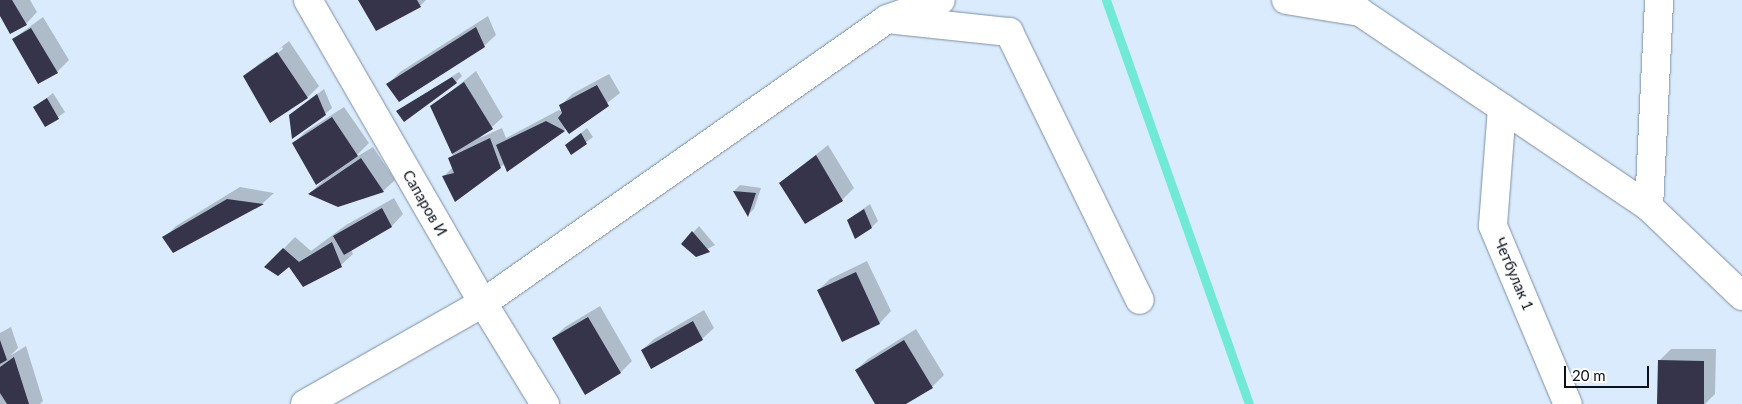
<!DOCTYPE html>
<meta charset="utf-8">
<style>
body{margin:0}
#map{position:relative;width:1742px;height:404px;overflow:hidden;background:#daebfd;font-family:Lato,sans-serif}
div>[style]{position:absolute}
[style*='--x']{left:calc(var(--x)*1px);top:calc(var(--y)*1px);width:calc(var(--w)*1px);rotate:calc(var(--a)*1deg)}
.shadow>*{inset:0;background:#0003}
.stream>*{height:9px;margin:-4.5px;padding:0 4.5px;transform-origin:4.5px;border-radius:4.5px;background:#70ead6}
.building>*{inset:0;background:#35344b}
.roads{filter:drop-shadow(0 0 1px #7c8fa5) drop-shadow(0 0 1px #7c8fa5)}
.minor>*{height:28px;margin:-14px;padding:0 14px;transform-origin:14px;border-radius:14px;background:#fff}
span{translate:-50% -50%;white-space:nowrap;text-align:center;line-height:1.15;-webkit-text-stroke:5px #fff;paint-order:stroke}
.street-label{font-size:15px;color:#0a1119}
.scale{position:absolute;left:1564px;top:366px;width:85px;height:22px;box-sizing:border-box;border:2px solid #0a1119;border-top:0;padding-left:6px;font-size:15px;line-height:18px;white-space:nowrap;color:#0a1119;-webkit-text-stroke:4px #fff;paint-order:stroke}
</style>
<div id="map">
<div class="shadow">
<div style="clip-path:polygon(0 0,30px 0,37px 12px,26px 24px,0 14px)"></div>
<div style="clip-path:polygon(360px 0,426px 0,420px 6px)"></div>
<div style="clip-path:polygon(488px 16px,496px 35px,484px 46px,388px 84px,400px 72px)"></div>
<div style="clip-path:polygon(43px 17px,69px 60px,57px 72px,13px 39px)"></div>
<div style="clip-path:polygon(evenodd,289px 41px,319px 86px,308px 97px,245px 76px,289px 41px,282px 47px,283px 49px,256px 69px,256px 66px,282px 47px)"></div>
<div style="clip-path:polygon(476px 71px,503px 117px,480px 138px,502px 128px,506px 138px,559px 110px,563px 112px,560px 106px,572px 94px,609px 74px,620px 93px,570px 132px,567px 128px,500px 167px,444px 176px,453px 167px,450px 158px,453px 155px,432px 107px)"></div>
<div style="clip-path:polygon(459px 72px,462px 76px,456px 82px,398px 111px)"></div>
<div style="clip-path:polygon(324px 89px,332px 108px,325px 114px,290px 115px)"></div>
<div style="clip-path:polygon(53px 93px,65px 112px,46px 126px,35px 107px)"></div>
<div style="clip-path:polygon(344px 107px,369px 143px,353px 159px,373px 147px,395px 180px,383px 191px,310px 193px,324px 180px,293px 144px,305px 132px)"></div>
<div style="clip-path:polygon(587px 128px,593px 137px,572px 153px,566px 146px)"></div>
<div style="clip-path:polygon(828px 145px,854px 188px,842px 200px,781px 183px)"></div>
<div style="clip-path:polygon(740px 185px,761px 188px,754px 209px,748px 215px,734px 191px)"></div>
<div style="clip-path:polygon(240px 187px,274px 193px,263px 203px,174px 252px,164px 238px,176px 226px)"></div>
<div style="clip-path:polygon(394px 198px,403px 214px,392px 226px,351px 249px,353px 254px,341px 265px,303px 286px,290px 265px,266px 267px,295px 237px,311px 251px,346px 225px)"></div>
<div style="clip-path:polygon(870px 204px,878px 221px,872px 227px,848px 220px)"></div>
<div style="clip-path:polygon(699px 226px,715px 245px,696px 255px,683px 244px)"></div>
<div style="clip-path:polygon(867px 261px,891px 311px,880px 323px,843px 340px,818px 290px,830px 279px)"></div>
<div style="clip-path:polygon(600px 306px,632px 361px,621px 372px,585px 393px,553px 338px,565px 327px)"></div>
<div style="clip-path:polygon(704px 310px,714px 328px,702px 339px,642px 350px,654px 339px)"></div>
<div style="clip-path:polygon(11px 327px,18px 348px,10px 356px,26px 346px,43px 401px,40px 404px,0 404px,0 333px)"></div>
<div style="clip-path:polygon(916px 329px,944px 375px,932px 387px,903px 404px,877px 404px,856px 370px,868px 359px)"></div>
<div style="clip-path:polygon(1671px 349px,1716px 349px,1715px 394px,1705px 404px,1658px 404px,1659px 361px)"></div>
</div>
<div class="stream">
<div style="--x:1106;--y:0;--w:429;--a:70.5"></div>
</div>
<div class="building">
<div style="clip-path:polygon(0 0,12px 0,27px 25px,10px 34px,0 16px)"></div>
<div style="clip-path:polygon(358px 0,417px 0,421px 7px,376px 31px)"></div>
<div style="clip-path:polygon(476px 27px,485px 47px,399px 102px,386px 84px)"></div>
<div style="clip-path:polygon(31px 28px,58px 73px,38px 84px,12px 39px)"></div>
<div style="clip-path:polygon(277px 52px,308px 98px,270px 123px,243px 76px)"></div>
<div style="clip-path:polygon(452px 77px,457px 83px,404px 122px,396px 111px)"></div>
<div style="clip-path:polygon(464px 82px,493px 129px,452px 154px,430px 106px)"></div>
<div style="clip-path:polygon(597px 85px,609px 106px,569px 134px,558px 118px,562px 113px,559px 105px)"></div>
<div style="clip-path:polygon(317px 94px,326px 115px,292px 139px,289px 115px)"></div>
<div style="clip-path:polygon(47px 98px,59px 119px,45px 127px,33px 107px)"></div>
<div style="clip-path:polygon(332px 117px,358px 156px,316px 185px,292px 143px)"></div>
<div style="clip-path:polygon(546px 121px,565px 131px,507px 172px,496px 145px)"></div>
<div style="clip-path:polygon(581px 133px,587px 144px,571px 155px,565px 145px)"></div>
<div style="clip-path:polygon(490px 138px,501px 168px,455px 202px,442px 176px,454px 173px,448px 158px)"></div>
<div style="clip-path:polygon(816px 155px,843px 201px,805px 224px,779px 183px)"></div>
<div style="clip-path:polygon(361px 158px,384px 192px,338px 207px,308px 194px)"></div>
<div style="clip-path:polygon(733px 191px,756px 193px,748px 217px)"></div>
<div style="clip-path:polygon(227px 199px,264px 204px,173px 253px,162px 237px)"></div>
<div style="clip-path:polygon(382px 208px,392px 227px,344px 255px,333px 236px)"></div>
<div style="clip-path:polygon(864px 209px,872px 228px,855px 239px,847px 220px)"></div>
<div style="clip-path:polygon(692px 231px,710px 252px,696px 257px,681px 244px)"></div>
<div style="clip-path:polygon(332px 242px,342px 267px,303px 287px,289px 267px,278px 276px,264px 267px,283px 248px,299px 262px)"></div>
<div style="clip-path:polygon(856px 272px,880px 324px,842px 342px,817px 290px)"></div>
<div style="clip-path:polygon(588px 317px,621px 373px,585px 395px,552px 338px)"></div>
<div style="clip-path:polygon(693px 321px,703px 340px,651px 369px,641px 350px)"></div>
<div style="clip-path:polygon(0 340px,7px 360px,0 364px)"></div>
<div style="clip-path:polygon(904px 340px,933px 388px,906px 404px,875px 404px,855px 370px)"></div>
<div style="clip-path:polygon(14px 357px,29px 404px,7px 404px,0 393px,0 367px)"></div>
<div style="clip-path:polygon(1658px 360px,1704px 361px,1704px 404px,1657px 404px)"></div>
</div>
<div class="roads">
<div class="minor">
<div style="--x:308;--y:0;--w:350;--a:60"></div>
<div style="--x:483;--y:303;--w:119;--a:58.5"></div>
<div style="--x:1286;--y:0;--w:75;--a:9.2"></div>
<div style="--x:1360;--y:12;--w:349;--a:34"></div>
<div style="--x:1649;--y:207;--w:129;--a:43.7"></div>
<div style="--x:896;--y:20;--w:114;--a:6.1"></div>
<div style="--x:1009;--y:32;--w:298;--a:64"></div>
<div style="--x:1502;--y:108;--w:118;--a:94.4"></div>
<div style="--x:1493;--y:226;--w:193;--a:67.2"></div>
<div style="--x:1649;--y:207;--w:207;--a:-87.2"></div>
<div style="--x:305;--y:404;--w:205;--a:-29.6"></div>
<div style="--x:483;--y:303;--w:494;--a:-35.1"></div>
<div style="--x:887;--y:19;--w:57;--a:-19.4"></div>
</div>
</div>
<div class="street-label">
<span style="left:425px;top:203px;rotate:60deg">Сапаров И</span>
<span style="left:1514px;top:274px;rotate:67deg">Четбулак 1</span>
</div>
<div class="scale">20 m</div>
</div>
